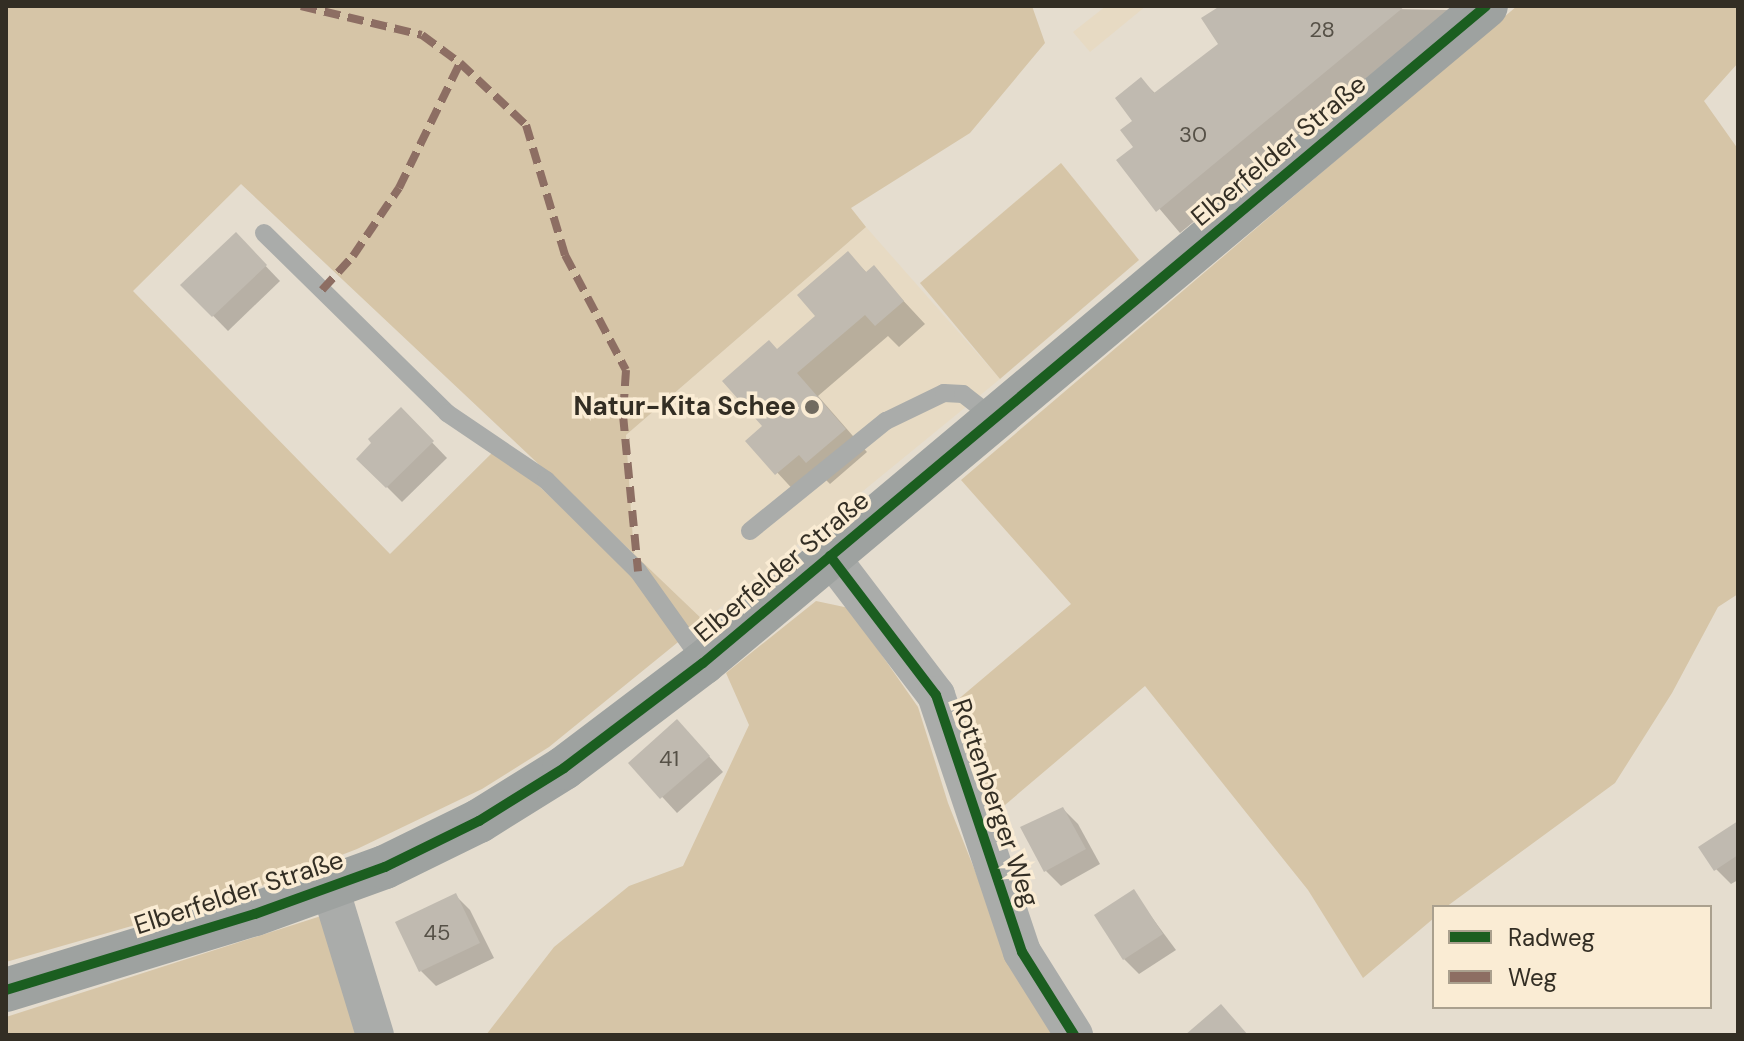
<!DOCTYPE html>
<meta charset="utf-8">
<style>
body{margin:0}
#map{position:relative;width:1744px;height:1041px;overflow:hidden;background:#e5ddcf;font-family:"DM Sans",sans-serif}
div>[style]{position:absolute}
[style*='--x']{left:calc(var(--x)*1px);top:calc(var(--y)*1px);width:calc(var(--w)*1px);rotate:calc(var(--a)*1deg)}
.built>*{inset:0;background:#e7dac3}
.green>*{inset:0;background:#d6c5a7}
.shadow>*{inset:0;background:#0003}
.building>*{inset:0;background:#c0bab0}
.service>*{height:18px;margin:-9px;padding:0 9px;transform-origin:9px;border-radius:9px;background:#aaacaa}
.minor>*{height:38px;margin:-19px;padding:0 19px;transform-origin:19px;border-radius:19px;background:#aaacaa}
.secondary>*{height:44px;margin:-22px;padding:0 22px;transform-origin:22px;border-radius:22px;background:#9ea2a0}
.quiet>*{height:8px;margin-top:-4px;transform-origin:0;background:repeating-linear-gradient(90deg,#8d6e63 0 16px,transparent 0 24px)}
.cycleway>*{height:10px;margin:-5px;padding:0 5px;transform-origin:5px;border-radius:5px;background:#1b5e20}
.dots>*{width:22px;height:22px;translate:-50% -50%;box-sizing:border-box;border:4px solid #faecd4;border-radius:50%}
span{translate:-50% -50%;white-space:nowrap;text-align:center;line-height:1.15;-webkit-text-stroke:7px #faecd4;paint-order:stroke}
.number-label{font-size:22px;color:#565147}
.number-label span{-webkit-text-stroke-width:0}
.street-label{font-size:26px;color:#332e24}
.poi-label{font-size:26px;color:#332e24;font-weight:700}
.right{translate:-100% -50%;text-align:right}
.frame{position:absolute;inset:0;border:8px solid #332e24;pointer-events:none}
.legend{position:absolute;left:1432px;top:905px;width:280px;height:104px;box-sizing:border-box;background:#faecd4;border:2px solid #aaa08e;margin:0;padding:10px 14px;list-style:none;font-size:24px;color:#332e24}
.legend li{display:flex;align-items:center;gap:16px;height:40px}
.legend b{width:40px;border:2px solid #aaa08e}
</style>
<div id="map">
<div class="built">
<div style="clip-path:polygon(1106px 6px,1146px 6px,1090px 52px,1073px 32px)"></div>
<div style="clip-path:polygon(866px 227px,1000px 379px,704px 621px,634px 554px,626px 435px)"></div>
</div>
<div class="green">
<div style="clip-path:polygon(evenodd,6px 6px,1032px 6px,1045px 43px,970px 133px,851px 208px,866px 227px,626px 435px,634px 554px,704px 621px,549px 747px,482px 789px,357px 849px,233px 897px,6px 962px,6px 6px,241px 184px,634px 554px,623px 566px,498px 447px,390px 554px,133px 291px,241px 184px)"></div>
<div style="clip-path:polygon(1517px 6px,1738px 6px,1738px 63px,1704px 101px,1738px 149px,1738px 594px,1718px 607px,1672px 693px,1615px 783px,1446px 907px,1434px 907px,1434px 918px,1363px 978px,1308px 890px,1145px 686px,992px 816px,955px 702px,1071px 604px,961px 480px)"></div>
<div style="clip-path:polygon(1061px 163px,1139px 260px,1000px 379px,920px 283px)"></div>
<div style="clip-path:polygon(816px 601px,849px 608px,918px 707px,948px 803px,987px 901px,1060px 1035px,486px 1035px,554px 947px,629px 886px,683px 866px,749px 725px,726px 673px)"></div>
<div style="clip-path:polygon(321px 916px,364px 1035px,6px 1035px,6px 1017px)"></div>
</div>
<div class="shadow">
<div style="clip-path:polygon(1223px 6px,1449px 10px,1180px 233px,1119px 161px,1136px 148px,1141px 80px,1156px 94px,1221px 45px)"></div>
<div style="clip-path:polygon(236px 235px,280px 281px,228px 331px,183px 285px)"></div>
<div style="clip-path:polygon(848px 254px,867px 273px,873px 268px,925px 324px,899px 347px,888px 336px,818px 396px,867px 452px,830px 484px,822px 476px,799px 496px,748px 441px,765px 427px,778px 351px,818px 316px)"></div>
<div style="clip-path:polygon(401px 410px,447px 458px,402px 502px,359px 459px)"></div>
<div style="clip-path:polygon(692px 737px,723px 772px,677px 813px,631px 763px)"></div>
<div style="clip-path:polygon(1063px 809px,1078px 824px,1100px 864px,1061px 886px,1046px 871px)"></div>
<div style="clip-path:polygon(1738px 823px,1738px 880px,1731px 884px,1716px 869px)"></div>
<div style="clip-path:polygon(1133px 892px,1176px 950px,1139px 974px,1124px 959px)"></div>
<div style="clip-path:polygon(455px 895px,470px 910px,494px 958px,436px 986px,421px 971px)"></div>
</div>
<div class="building">
<div style="clip-path:polygon(1220px 6px,1405px 6px,1156px 212px,1116px 160px,1133px 147px,1120px 130px,1132px 121px,1115px 98px,1141px 77px,1154px 93px,1218px 44px,1201px 18px)"></div>
<div style="clip-path:polygon(236px 232px,267px 265px,212px 317px,180px 285px)"></div>
<div style="clip-path:polygon(848px 251px,866px 272px,874px 265px,904px 301px,875px 326px,865px 315px,797px 373px,846px 429px,806px 463px,799px 455px,775px 475px,745px 441px,762px 426px,722px 381px,769px 340px,777px 349px,815px 316px,797px 295px)"></div>
<div style="clip-path:polygon(401px 407px,434px 441px,386px 488px,356px 459px,371px 443px,368px 439px)"></div>
<div style="clip-path:polygon(677px 719px,710px 756px,660px 799px,628px 763px)"></div>
<div style="clip-path:polygon(1063px 807px,1086px 849px,1044px 872px,1020px 827px)"></div>
<div style="clip-path:polygon(1738px 821px,1738px 855px,1714px 871px,1698px 847px)"></div>
<div style="clip-path:polygon(1134px 889px,1163px 934px,1123px 960px,1094px 915px)"></div>
<div style="clip-path:polygon(456px 893px,480px 943px,419px 972px,395px 922px)"></div>
<div style="clip-path:polygon(1221px 1004px,1248px 1035px,1185px 1035px)"></div>
</div>
<div class="service">
<div style="--x:264;--y:233;--w:257;--a:44.5"></div>
<div style="--x:447;--y:413;--w:120;--a:34.1"></div>
<div style="--x:546;--y:480;--w:129;--a:44.7"></div>
<div style="--x:638;--y:571;--w:112;--a:54.5"></div>
<div style="--x:750;--y:531;--w:175;--a:-39"></div>
<div style="--x:886;--y:421;--w:64;--a:-25.8"></div>
<div style="--x:944;--y:393;--w:19;--a:3"></div>
<div style="--x:963;--y:394;--w:41;--a:38"></div>
</div>
<div class="minor">
<div style="--x:830;--y:556;--w:175;--a:52.7"></div>
<div style="--x:936;--y:695;--w:271;--a:71.5"></div>
<div style="--x:1022;--y:952;--w:98;--a:57.9"></div>
<div style="--x:330;--y:888;--w:154;--a:73"></div>
</div>
<div class="secondary">
<div style="--x:6;--y:990;--w:260;--a:-17"></div>
<div style="--x:255;--y:914;--w:138;--a:-19.9"></div>
<div style="--x:385;--y:867;--w:105;--a:-26.1"></div>
<div style="--x:479;--y:821;--w:100;--a:-31.9"></div>
<div style="--x:564;--y:768;--w:174;--a:-37.1"></div>
<div style="--x:703;--y:663;--w:1022;--a:-40"></div>
</div>
<div class="quiet">
<div style="--x:301;--y:6;--w:124;--a:13.5"></div>
<div style="--x:422;--y:35;--w:47;--a:36.4"></div>
<div style="--x:460;--y:63;--w:91;--a:43.2"></div>
<div style="--x:526;--y:125;--w:136;--a:73.3"></div>
<div style="--x:565;--y:255;--w:130;--a:62.1"></div>
<div style="--x:626;--y:370;--w:45;--a:93.8"></div>
<div style="--x:623;--y:415;--w:157;--a:84.5"></div>
<div style="--x:322;--y:290;--w:46;--a:-47.6"></div>
<div style="--x:353;--y:256;--w:82;--a:-55.9"></div>
<div style="--x:399;--y:188;--w:139;--a:-64"></div>
</div>
<div class="cycleway">
<div style="--x:830;--y:556;--w:175;--a:52.7"></div>
<div style="--x:936;--y:695;--w:271;--a:71.5"></div>
<div style="--x:1022;--y:952;--w:98;--a:57.9"></div>
<div style="--x:6;--y:990;--w:260;--a:-17"></div>
<div style="--x:255;--y:914;--w:138;--a:-19.9"></div>
<div style="--x:385;--y:867;--w:105;--a:-26.1"></div>
<div style="--x:479;--y:821;--w:100;--a:-31.9"></div>
<div style="--x:564;--y:768;--w:174;--a:-37.1"></div>
<div style="--x:703;--y:663;--w:1022;--a:-40"></div>
</div>
<div class="dots">
<div style="left:812px;top:407px;background:#716b60"></div>
</div>
<div class="number-label">
<span style="left:1322px;top:30px">28</span>
<span style="left:1193px;top:135px">30</span>
<span style="left:669px;top:759px">41</span>
<span style="left:437px;top:933px">45</span>
</div>
<div class="street-label">
<span style="left:1279px;top:151px;rotate:-40deg">Elberfelder Straße</span>
<span style="left:782px;top:567px;rotate:-40deg">Elberfelder Straße</span>
<span style="left:995px;top:803px;rotate:71deg">Rottenberger Weg</span>
<span style="left:239px;top:893px;rotate:-18deg">Elberfelder Straße</span>
</div>
<div class="poi-label">
<span class="right" style="left:796px;top:407px">Natur-Kita Schee</span>
</div>
<div class="frame"></div>
<ul class="legend">
<li><b style="height:10px;background:#1b5e20"></b>Radweg</li>
<li><b style="height:10px;background:#8d6e63"></b>Weg</li>
</ul>
</div>
